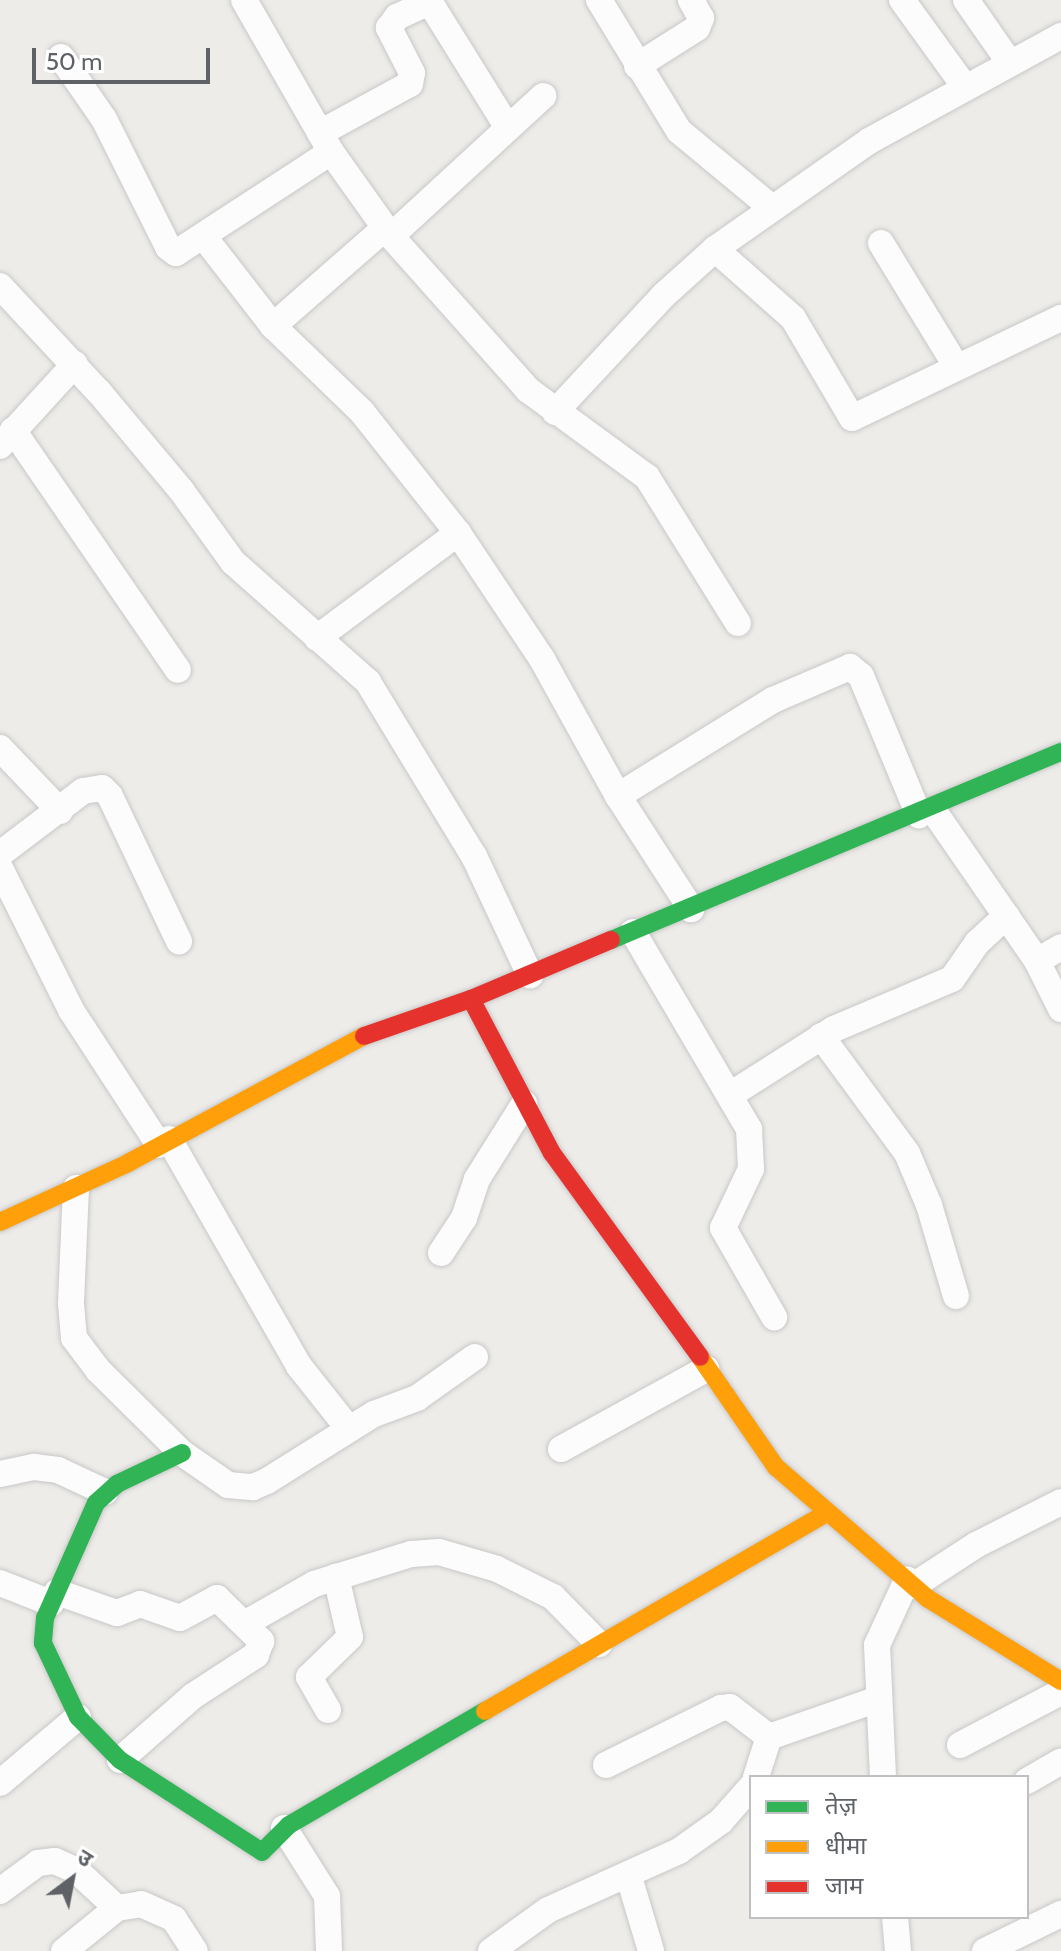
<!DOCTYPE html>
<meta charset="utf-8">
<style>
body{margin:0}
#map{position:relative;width:1061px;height:1951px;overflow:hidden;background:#edece9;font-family:Cabin,"Noto Sans Devanagari",sans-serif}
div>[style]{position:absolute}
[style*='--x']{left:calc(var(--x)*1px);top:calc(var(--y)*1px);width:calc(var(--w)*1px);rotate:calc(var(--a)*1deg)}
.roads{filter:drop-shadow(0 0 2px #c8c8c8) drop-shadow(0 0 2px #c8c8c8)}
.street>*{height:26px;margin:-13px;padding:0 13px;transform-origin:13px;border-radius:13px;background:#fcfcfc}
.fast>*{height:18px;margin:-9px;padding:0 9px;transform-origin:9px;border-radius:9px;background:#30b455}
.slow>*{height:18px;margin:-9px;padding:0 9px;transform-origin:9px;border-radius:9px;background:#ff9f0a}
.jam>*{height:18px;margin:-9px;padding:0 9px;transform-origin:9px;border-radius:9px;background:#e5322d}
span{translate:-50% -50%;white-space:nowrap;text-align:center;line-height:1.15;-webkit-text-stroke:8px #fff;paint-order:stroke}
.legend{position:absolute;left:749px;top:1775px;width:280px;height:144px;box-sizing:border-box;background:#fff;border:2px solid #bfc0c2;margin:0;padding:10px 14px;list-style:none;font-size:24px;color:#5e6266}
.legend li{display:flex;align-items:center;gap:16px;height:40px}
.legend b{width:40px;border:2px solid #bfc0c2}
.north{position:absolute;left:32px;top:1839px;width:80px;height:80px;-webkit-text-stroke:6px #fff;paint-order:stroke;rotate:32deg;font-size:22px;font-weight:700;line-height:32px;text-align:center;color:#5e6266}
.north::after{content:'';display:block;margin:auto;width:28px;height:36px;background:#5e6266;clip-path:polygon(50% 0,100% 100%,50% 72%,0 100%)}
.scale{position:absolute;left:32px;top:48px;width:178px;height:36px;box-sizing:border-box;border:4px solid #5e6266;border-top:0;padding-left:10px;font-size:24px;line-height:28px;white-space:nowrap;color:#5e6266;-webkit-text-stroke:6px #fff;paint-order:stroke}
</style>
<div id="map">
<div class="roads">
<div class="street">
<div style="--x:244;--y:0;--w:175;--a:60.2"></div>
<div style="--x:331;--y:152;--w:103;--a:54.5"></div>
<div style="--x:391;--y:236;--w:206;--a:48.3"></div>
<div style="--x:528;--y:390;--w:147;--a:36.2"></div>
<div style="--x:647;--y:477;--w:172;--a:58.1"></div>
<div style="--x:599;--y:0;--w:153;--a:58.6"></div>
<div style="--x:679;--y:131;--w:121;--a:39.6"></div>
<div style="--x:902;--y:0;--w:107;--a:54.1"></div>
<div style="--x:966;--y:0;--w:77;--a:55.1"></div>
<div style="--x:61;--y:57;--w:75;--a:55.3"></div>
<div style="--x:104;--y:119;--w:143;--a:63.4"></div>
<div style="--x:168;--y:247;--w:10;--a:37"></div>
<div style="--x:176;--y:253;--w:185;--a:-33.1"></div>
<div style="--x:637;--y:66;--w:71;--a:-32.3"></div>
<div style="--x:697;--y:28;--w:11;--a:-68"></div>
<div style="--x:701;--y:18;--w:21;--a:-119"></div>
<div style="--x:320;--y:133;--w:102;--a:-28.6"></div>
<div style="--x:410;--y:84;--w:11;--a:-80"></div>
<div style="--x:412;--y:73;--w:51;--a:-117.1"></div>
<div style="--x:389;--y:28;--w:14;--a:-54"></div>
<div style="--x:397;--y:17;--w:31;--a:-25"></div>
<div style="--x:425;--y:4;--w:10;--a:29"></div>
<div style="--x:434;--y:9;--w:140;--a:58.1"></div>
<div style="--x:391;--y:236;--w:207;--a:-42.6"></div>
<div style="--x:204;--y:237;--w:113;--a:52.2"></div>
<div style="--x:273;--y:326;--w:124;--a:44"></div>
<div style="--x:362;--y:412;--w:154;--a:51.6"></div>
<div style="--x:458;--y:533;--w:151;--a:56.3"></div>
<div style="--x:542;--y:659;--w:157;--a:61"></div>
<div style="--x:618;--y:796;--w:135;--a:57.1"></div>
<div style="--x:881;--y:243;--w:144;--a:58.6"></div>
<div style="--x:715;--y:249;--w:104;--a:41.5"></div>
<div style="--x:793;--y:318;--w:116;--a:59.5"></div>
<div style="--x:852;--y:418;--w:232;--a:-25.6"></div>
<div style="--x:0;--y:286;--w:145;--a:47"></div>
<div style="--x:99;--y:392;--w:128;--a:50.1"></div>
<div style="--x:181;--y:490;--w:89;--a:54.2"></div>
<div style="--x:233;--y:562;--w:181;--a:41.6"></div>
<div style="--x:368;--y:682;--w:204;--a:58.7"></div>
<div style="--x:474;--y:856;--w:132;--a:64.8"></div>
<div style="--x:273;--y:326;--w:149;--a:-41.2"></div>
<div style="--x:555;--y:412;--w:160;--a:-47"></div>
<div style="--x:664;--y:295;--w:69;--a:-42"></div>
<div style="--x:715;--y:249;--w:188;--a:-35"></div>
<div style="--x:869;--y:141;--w:219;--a:-28.7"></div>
<div style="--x:13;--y:430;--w:291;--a:55.5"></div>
<div style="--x:0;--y:446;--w:111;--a:-47.6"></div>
<div style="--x:317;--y:638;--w:176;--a:-36.7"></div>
<div style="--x:0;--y:748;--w:87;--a:46.4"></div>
<div style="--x:618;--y:796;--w:182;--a:-31.8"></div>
<div style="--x:773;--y:700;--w:84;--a:-23.2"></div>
<div style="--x:850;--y:667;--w:14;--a:39"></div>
<div style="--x:861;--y:676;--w:151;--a:67.4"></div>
<div style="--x:933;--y:810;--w:183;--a:55.4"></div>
<div style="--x:1037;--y:961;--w:54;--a:63.4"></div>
<div style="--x:0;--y:854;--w:104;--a:-37.2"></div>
<div style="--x:83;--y:791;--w:19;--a:-9"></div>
<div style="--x:102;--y:788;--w:11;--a:45"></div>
<div style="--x:110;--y:796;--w:161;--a:64.6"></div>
<div style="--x:0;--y:868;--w:159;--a:63.4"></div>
<div style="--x:71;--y:1010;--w:161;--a:56.9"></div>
<div style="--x:633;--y:932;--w:229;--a:59.5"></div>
<div style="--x:749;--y:1129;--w:40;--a:87.1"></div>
<div style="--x:751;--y:1169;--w:65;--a:115.4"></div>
<div style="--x:723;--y:1228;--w:103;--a:60.2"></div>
<div style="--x:1037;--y:961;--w:28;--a:-30"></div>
<div style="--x:821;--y:1036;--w:145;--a:53.7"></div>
<div style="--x:907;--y:1153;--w:56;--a:67.1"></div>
<div style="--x:929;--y:1205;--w:95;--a:73.5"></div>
<div style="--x:730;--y:1095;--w:123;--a:-32.4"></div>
<div style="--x:834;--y:1029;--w:128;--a:-23"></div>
<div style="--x:952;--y:979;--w:44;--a:-55.2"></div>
<div style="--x:977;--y:943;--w:40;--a:-43"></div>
<div style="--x:169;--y:1139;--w:262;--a:60.2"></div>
<div style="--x:299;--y:1366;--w:80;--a:51.6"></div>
<div style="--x:76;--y:1188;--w:116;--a:92.5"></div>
<div style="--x:71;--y:1304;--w:34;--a:85"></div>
<div style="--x:74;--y:1338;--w:40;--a:53"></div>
<div style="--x:98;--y:1370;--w:118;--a:44.7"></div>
<div style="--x:182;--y:1453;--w:56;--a:34.8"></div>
<div style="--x:228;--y:1485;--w:25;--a:5"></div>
<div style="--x:253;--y:1487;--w:15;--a:-23"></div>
<div style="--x:267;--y:1481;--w:126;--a:-32.1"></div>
<div style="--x:374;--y:1414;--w:46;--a:-20.4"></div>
<div style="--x:417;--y:1398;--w:71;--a:-35.3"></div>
<div style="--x:441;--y:1253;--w:42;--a:-56.7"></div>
<div style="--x:464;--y:1218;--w:41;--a:-71.6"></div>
<div style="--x:477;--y:1179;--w:89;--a:-57.9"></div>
<div style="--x:561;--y:1449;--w:166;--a:-28.9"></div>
<div style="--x:0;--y:1474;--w:35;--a:-12"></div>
<div style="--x:34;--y:1467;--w:24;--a:7"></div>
<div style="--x:58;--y:1470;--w:52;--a:25.1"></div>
<div style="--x:0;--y:1583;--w:55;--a:21.4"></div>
<div style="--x:913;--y:1586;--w:75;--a:-33.1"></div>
<div style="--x:976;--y:1545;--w:95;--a:-26.8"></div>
<div style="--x:57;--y:1592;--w:64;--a:19.3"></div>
<div style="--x:117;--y:1613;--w:25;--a:-21"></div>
<div style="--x:140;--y:1604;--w:42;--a:19.3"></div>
<div style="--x:180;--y:1618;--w:42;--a:-28.4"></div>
<div style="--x:217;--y:1598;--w:62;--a:44.3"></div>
<div style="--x:261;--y:1641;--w:15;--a:110"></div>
<div style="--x:256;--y:1655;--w:75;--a:146.9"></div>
<div style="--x:193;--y:1696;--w:97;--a:138.8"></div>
<div style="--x:246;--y:1623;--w:78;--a:-29.8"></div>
<div style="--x:314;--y:1584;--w:102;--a:-17.2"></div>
<div style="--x:411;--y:1554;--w:28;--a:-4"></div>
<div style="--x:439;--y:1552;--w:60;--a:16.3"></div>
<div style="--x:497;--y:1569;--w:63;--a:26.6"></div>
<div style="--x:553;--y:1597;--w:66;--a:45.6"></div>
<div style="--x:328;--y:1710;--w:38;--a:-120"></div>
<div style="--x:309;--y:1677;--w:57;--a:-44.3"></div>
<div style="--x:350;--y:1637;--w:62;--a:-103.1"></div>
<div style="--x:960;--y:1745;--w:114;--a:-27.7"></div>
<div style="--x:606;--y:1765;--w:128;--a:-26.4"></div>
<div style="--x:721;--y:1708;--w:9;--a:-6"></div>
<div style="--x:730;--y:1707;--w:49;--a:37.6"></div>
<div style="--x:769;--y:1737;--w:115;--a:-19.2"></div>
<div style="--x:756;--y:1777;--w:42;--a:-72"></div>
<div style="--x:883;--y:1777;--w:132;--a:-92.6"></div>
<div style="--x:877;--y:1645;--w:72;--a:-65.2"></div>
<div style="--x:1027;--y:1781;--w:39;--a:-30"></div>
<div style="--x:0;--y:1783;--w:102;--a:-40.2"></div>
<div style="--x:284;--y:1828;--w:80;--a:57.7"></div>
<div style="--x:327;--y:1896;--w:55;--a:87.9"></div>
<div style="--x:629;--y:1877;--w:77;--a:73.4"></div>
<div style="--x:0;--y:1891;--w:47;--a:-36.4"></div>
<div style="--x:38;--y:1863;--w:17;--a:-7"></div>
<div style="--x:55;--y:1861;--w:24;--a:24"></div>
<div style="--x:77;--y:1871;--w:54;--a:42.8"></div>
<div style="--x:895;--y:1917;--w:34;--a:85"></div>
<div style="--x:64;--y:1951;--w:68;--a:-39.1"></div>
<div style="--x:117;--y:1908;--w:24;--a:-9"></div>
<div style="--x:141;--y:1904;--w:36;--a:24"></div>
<div style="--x:174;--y:1919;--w:38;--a:57"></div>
<div style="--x:491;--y:1951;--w:70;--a:-35.7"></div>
<div style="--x:548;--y:1910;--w:144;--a:-24.2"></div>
<div style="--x:679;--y:1851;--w:52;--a:-35.5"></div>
<div style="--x:721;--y:1821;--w:45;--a:-48.6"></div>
<div style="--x:985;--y:1951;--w:85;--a:-26"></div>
</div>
<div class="fast">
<div style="--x:611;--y:940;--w:488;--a:-22.7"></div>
<div style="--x:182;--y:1453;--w:72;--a:154.5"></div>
<div style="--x:117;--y:1484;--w:28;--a:138"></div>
<div style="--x:96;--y:1503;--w:126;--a:113.9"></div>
<div style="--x:45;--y:1618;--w:25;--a:95"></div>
<div style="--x:43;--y:1643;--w:82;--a:64.7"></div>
<div style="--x:78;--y:1717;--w:60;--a:45.7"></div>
<div style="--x:120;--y:1760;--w:169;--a:32.9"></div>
<div style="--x:262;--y:1852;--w:38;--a:-45"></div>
<div style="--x:289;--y:1825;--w:227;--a:-30.2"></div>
</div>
<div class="slow">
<div style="--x:0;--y:1222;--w:141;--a:-24.7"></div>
<div style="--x:128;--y:1163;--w:268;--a:-28.3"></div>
<div style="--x:700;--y:1357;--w:134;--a:55.4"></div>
<div style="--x:776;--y:1467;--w:200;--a:40.9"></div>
<div style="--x:927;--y:1598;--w:158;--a:31.8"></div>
<div style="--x:485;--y:1711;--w:395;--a:-30.1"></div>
</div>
<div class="jam">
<div style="--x:471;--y:999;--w:174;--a:62.3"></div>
<div style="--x:552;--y:1153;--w:252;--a:54"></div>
<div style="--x:364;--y:1036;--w:113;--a:-19.1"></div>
<div style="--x:471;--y:999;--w:152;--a:-22.9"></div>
</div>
</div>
<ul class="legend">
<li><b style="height:10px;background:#30b455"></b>तेज़</li>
<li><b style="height:10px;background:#ff9f0a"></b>धीमा</li>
<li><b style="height:10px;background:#e5322d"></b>जाम</li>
</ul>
<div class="north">उ</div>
<div class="scale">50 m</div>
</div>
